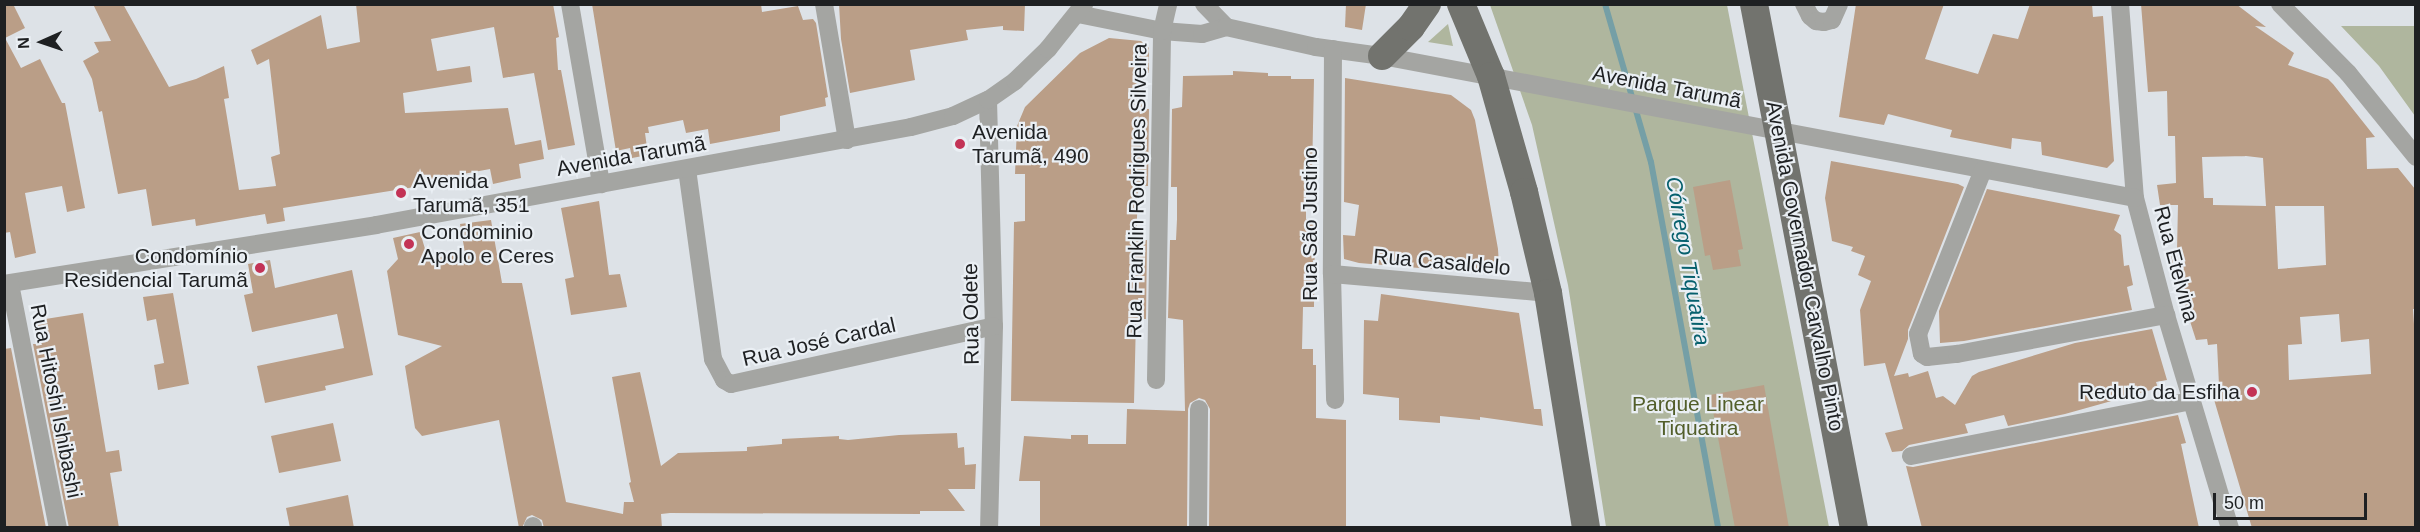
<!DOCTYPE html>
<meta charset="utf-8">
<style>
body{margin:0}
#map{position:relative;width:2420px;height:532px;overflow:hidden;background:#dde2e7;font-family:Helvetica,sans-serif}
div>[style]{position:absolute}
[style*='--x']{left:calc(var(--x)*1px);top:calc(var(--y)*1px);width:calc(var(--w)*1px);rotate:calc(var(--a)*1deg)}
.green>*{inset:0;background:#afb69e}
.stream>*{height:6px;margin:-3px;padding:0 3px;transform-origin:3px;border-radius:3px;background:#759fa6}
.building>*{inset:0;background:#ba9e87}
.street>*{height:18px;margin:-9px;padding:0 9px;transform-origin:9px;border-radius:9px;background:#a4a5a2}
.primary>*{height:28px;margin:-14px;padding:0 14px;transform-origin:14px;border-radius:14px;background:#72736e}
.dots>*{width:16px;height:16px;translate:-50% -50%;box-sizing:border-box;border:3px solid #eaeff4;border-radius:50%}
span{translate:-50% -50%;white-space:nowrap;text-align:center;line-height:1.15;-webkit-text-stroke:4.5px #eaeff4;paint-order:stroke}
.street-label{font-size:21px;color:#1e2022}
.poi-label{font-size:21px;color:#1e2022}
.left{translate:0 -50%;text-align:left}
.right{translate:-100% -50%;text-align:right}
.park-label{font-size:21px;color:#525e2a}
.water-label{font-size:22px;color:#06606d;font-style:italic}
.frame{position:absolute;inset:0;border:6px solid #1e2022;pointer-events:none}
.north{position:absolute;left:12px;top:12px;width:60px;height:60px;-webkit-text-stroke:4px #eaeff4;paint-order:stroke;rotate:267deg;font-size:16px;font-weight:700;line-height:24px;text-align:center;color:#1e2022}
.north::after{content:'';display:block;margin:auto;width:21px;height:27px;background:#1e2022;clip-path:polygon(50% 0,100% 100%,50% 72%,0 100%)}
.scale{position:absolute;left:2213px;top:493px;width:154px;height:27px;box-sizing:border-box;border:3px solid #1e2022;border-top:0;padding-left:8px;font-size:18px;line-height:21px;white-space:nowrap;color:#1e2022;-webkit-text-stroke:4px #eaeff4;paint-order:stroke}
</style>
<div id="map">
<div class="green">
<div style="clip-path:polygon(1490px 5px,1727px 5px,1829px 527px,1606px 527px,1568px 285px,1532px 125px)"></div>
<div style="clip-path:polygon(1448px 24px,1453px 46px,1428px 42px)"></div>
<div style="clip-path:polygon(2341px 26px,2415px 26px,2415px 116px,2379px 66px)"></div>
</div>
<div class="stream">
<div style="--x:1605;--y:4;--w:165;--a:73.8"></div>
<div style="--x:1651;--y:162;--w:372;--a:79.6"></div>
</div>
<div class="building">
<div style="clip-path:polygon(4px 4px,13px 4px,25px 28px,5px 38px,21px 68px,40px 59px,62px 103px,65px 103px,85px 208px,67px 212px,62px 186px,25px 193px,36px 253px,15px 258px,10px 232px,4px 233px)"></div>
<div style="clip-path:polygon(93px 4px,123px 4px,169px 87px,196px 79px,224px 66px,229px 98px,224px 99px,239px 190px,276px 186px,271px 157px,280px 154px,269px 59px,257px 65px,251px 50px,321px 15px,327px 49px,360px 42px,356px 4px,553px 4px,559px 37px,556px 38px,558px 70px,561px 70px,575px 145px,548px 150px,534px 73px,503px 78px,494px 27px,431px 39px,437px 71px,470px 66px,472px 82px,403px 93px,405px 113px,508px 108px,515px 145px,541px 140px,544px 159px,519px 164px,521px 178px,493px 184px,490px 169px,415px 183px,415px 187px,283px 208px,285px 221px,267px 224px,265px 214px,196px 226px,195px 219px,152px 226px,146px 189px,118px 194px,102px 111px,99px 112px,92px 79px,83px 61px,99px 52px,94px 42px,111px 41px)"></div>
<div style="clip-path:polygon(592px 4px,761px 4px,762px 12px,798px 6px,803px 20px,813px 19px,816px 23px,828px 97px,825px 98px,826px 106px,780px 116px,780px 131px,710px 144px,708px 129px,686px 133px,683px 120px,648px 127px,649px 133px,645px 133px,648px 155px,632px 158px,630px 148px,616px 151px)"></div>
<div style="clip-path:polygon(839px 4px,1025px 4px,1024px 31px,1003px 30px,1003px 26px,966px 30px,968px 40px,910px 50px,915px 80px,850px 93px,841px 39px)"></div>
<div style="clip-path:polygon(1346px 4px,1366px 4px,1362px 30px,1345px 27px)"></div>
<div style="clip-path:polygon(1856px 4px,1944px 4px,1925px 59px,1978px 74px,1993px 34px,2018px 39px,2030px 4px,2092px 4px,2093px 17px,2103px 16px,2114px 161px,2107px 168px,2042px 155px,2041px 142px,2012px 138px,2011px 149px,1950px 137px,1952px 130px,1888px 114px,1884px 125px,1839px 117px)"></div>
<div style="clip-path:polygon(evenodd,2141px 4px,2236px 4px,2266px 27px,2255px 26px,2294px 53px,2288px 65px,2328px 79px,2333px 84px,2375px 137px,2366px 138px,2367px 169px,2398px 168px,2415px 189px,2415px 309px,2413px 309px,2415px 339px,2415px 526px,2252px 528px,2210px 386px,2219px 385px,2217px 344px,2208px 345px,2207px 339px,2196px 340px,2174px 271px,2170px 251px,2177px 250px,2178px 205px,2160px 205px,2157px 185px,2176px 183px,2175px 136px,2168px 136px,2167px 91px,2148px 92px,2141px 4px,2246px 156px,2263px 158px,2266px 206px,2213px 205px,2213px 198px,2204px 198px,2202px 157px,2246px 156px,2141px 4px,2275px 206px,2324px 206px,2326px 265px,2278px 269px,2275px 206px,2141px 4px,2339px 314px,2341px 342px,2369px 339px,2371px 374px,2289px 380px,2288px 345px,2302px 344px,2300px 317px,2339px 314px)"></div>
<div style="clip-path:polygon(1109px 38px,1141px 41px,1149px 48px,1149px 73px,1144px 73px,1143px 109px,1149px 109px,1148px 186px,1138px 186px,1137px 218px,1137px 240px,1147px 240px,1146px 319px,1136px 319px,1134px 403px,1011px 401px,1014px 222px,1025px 221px,1025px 174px,1015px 174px,1017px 126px,1025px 107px,1080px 53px)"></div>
<div style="clip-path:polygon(1233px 71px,1268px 73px,1268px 76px,1291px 76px,1291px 79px,1314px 79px,1312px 175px,1306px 175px,1306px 219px,1315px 219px,1314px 307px,1303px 307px,1302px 349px,1313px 349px,1313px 365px,1316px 365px,1316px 418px,1346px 420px,1346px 528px,1209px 528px,1210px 409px,1205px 400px,1199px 398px,1190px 403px,1188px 409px,1187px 528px,1040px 528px,1040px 481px,1019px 481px,1024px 436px,1071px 439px,1071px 435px,1088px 435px,1088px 444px,1126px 444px,1127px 409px,1185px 411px,1183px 320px,1168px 318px,1170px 240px,1176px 240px,1177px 219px,1177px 187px,1171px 187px,1172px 109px,1182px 107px,1183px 76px,1233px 75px)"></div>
<div style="clip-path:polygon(1345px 78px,1451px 95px,1471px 110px,1475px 120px,1498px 249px,1499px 265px,1492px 274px,1359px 263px,1344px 259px,1343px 235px,1355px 236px,1359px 205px,1344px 202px)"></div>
<div style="clip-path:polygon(1831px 161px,1958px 184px,1964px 187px,1908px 330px,1908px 339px,1894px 376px,1908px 373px,1909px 377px,1928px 371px,1936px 398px,1943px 396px,1955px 405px,1972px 376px,1979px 372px,2075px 343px,2152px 329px,2167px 380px,2156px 382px,2158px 388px,2065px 414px,2008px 426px,2004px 415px,1965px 424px,1968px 433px,1909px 445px,1902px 451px,1892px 452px,1885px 433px,1903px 429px,1885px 363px,1864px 366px,1860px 310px,1871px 281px,1858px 275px,1865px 256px,1851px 251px,1853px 247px,1832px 241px,1825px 198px)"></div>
<div style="clip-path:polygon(1730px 180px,1743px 249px,1738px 250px,1741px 266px,1713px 270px,1710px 255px,1705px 256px,1693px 187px)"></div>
<div style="clip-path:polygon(1987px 189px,2120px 215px,2114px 230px,2121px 235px,2124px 266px,2129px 265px,2133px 285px,2127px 287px,2132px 310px,1964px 341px,1940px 343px,1939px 311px)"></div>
<div style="clip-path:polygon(599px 201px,609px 275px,620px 274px,627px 307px,571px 315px,565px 279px,574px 277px,561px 208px)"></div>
<div style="clip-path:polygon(491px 220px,502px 283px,522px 283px,566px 502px,623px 514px,624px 502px,634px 502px,629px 483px,631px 482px,612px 377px,640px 372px,661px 466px,678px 453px,747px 451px,747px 447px,782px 444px,782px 439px,839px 436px,839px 439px,848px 440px,899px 435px,957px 433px,958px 448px,964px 447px,965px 465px,976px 464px,975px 489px,948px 489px,965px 511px,920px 511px,920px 514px,670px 513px,661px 514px,662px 528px,544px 528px,542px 520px,532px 515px,527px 517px,522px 528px,519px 528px,499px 420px,422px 436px,415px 428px,405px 366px,442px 346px,398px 335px,387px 271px,398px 259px,393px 238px,420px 232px,428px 259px,465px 253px,460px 224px)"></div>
<div style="clip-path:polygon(270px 260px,275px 288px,352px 270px,373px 375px,325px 386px,326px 390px,265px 403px,257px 366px,344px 348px,337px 314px,252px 332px,244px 295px,253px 293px,248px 264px)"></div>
<div style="clip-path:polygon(173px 293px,189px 384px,158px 390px,154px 365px,164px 363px,156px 319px,147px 321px,143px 297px)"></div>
<div style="clip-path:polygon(1381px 294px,1519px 313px,1534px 409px,1541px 409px,1543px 426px,1480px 417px,1480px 420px,1440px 416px,1440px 423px,1399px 420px,1399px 398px,1363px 394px,1364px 320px,1378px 321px)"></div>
<div style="clip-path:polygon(83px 313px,106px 452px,119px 450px,122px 471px,110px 473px,119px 528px,69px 528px,33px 344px,37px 344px,33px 321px)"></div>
<div style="clip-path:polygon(11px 348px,46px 528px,4px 528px,4px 349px)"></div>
<div style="clip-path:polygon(1764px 385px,1789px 528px,1735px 528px,1710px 395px)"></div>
<div style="clip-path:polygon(2178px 415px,2186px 443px,2181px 444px,2199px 528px,1922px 528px,1906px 466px,1913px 467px)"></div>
<div style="clip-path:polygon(333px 423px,341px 461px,279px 473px,271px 436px)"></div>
<div style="clip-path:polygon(348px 495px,354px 528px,290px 528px,286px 508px)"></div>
</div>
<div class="street">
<div style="--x:570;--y:4;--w:183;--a:80.2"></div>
<div style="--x:824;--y:4;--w:138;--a:80.4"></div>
<div style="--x:1204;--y:4;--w:32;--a:46"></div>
<div style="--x:1804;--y:4;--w:13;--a:63"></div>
<div style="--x:1810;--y:16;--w:8;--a:40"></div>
<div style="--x:1816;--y:21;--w:8;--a:7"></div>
<div style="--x:1824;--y:22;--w:8;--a:-14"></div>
<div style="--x:1832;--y:20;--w:17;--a:-66"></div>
<div style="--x:2120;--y:4;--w:195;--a:85.6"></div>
<div style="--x:2135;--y:198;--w:121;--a:75.2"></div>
<div style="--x:2166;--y:315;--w:222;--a:73.3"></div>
<div style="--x:2280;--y:4;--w:97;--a:45.4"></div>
<div style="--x:2348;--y:73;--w:108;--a:51"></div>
<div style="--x:1078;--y:14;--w:86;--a:11.4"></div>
<div style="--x:1162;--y:31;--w:40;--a:4.3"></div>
<div style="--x:1202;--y:34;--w:25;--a:-16"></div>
<div style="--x:1226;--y:27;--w:92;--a:12.5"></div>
<div style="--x:1316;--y:47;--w:67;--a:7.8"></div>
<div style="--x:1382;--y:56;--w:766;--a:10.68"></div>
<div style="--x:1333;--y:49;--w:225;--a:90.3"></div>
<div style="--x:1332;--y:274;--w:126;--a:88.6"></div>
<div style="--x:988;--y:100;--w:226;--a:88.5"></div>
<div style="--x:994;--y:326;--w:202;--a:91.4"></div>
<div style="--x:687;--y:169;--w:192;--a:82.2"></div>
<div style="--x:713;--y:359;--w:24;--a:62"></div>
<div style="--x:724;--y:380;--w:8;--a:30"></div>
<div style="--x:731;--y:384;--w:269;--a:-12.4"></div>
<div style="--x:1983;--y:170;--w:176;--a:111.6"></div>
<div style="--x:1918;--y:334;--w:20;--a:79"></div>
<div style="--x:1922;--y:354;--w:6;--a:31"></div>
<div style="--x:1927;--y:357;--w:30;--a:-6"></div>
<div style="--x:1957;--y:354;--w:213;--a:-10.6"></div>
<div style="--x:1332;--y:274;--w:217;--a:5"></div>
<div style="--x:4;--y:284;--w:377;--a:-9"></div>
<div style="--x:376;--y:225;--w:544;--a:-10.38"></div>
<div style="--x:911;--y:127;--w:43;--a:-14.7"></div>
<div style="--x:953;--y:116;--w:38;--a:-25"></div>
<div style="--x:988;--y:100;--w:33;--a:-35"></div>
<div style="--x:1015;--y:81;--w:46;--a:-44.1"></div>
<div style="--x:1048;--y:49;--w:58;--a:-51.3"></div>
<div style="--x:10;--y:284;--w:249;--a:78.9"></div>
<div style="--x:1156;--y:380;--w:349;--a:-89"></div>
<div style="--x:1162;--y:31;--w:28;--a:-77"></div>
<div style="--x:1911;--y:456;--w:286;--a:-11.1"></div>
<div style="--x:533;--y:526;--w:2;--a:90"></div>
<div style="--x:1198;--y:528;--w:119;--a:-89.5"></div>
</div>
<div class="primary">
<div style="--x:1461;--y:4;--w:78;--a:67.4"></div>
<div style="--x:1491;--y:76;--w:121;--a:74.1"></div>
<div style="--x:1524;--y:192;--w:104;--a:76.6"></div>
<div style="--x:1548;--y:293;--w:238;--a:80.8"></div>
<div style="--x:1754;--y:4;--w:533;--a:79.2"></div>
<div style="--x:1382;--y:56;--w:41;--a:-45"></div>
<div style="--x:1411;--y:27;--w:28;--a:-55"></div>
</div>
<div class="dots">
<div style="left:960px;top:144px;background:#c33356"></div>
<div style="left:401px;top:193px;background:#c33356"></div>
<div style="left:409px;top:244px;background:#c33356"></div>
<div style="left:260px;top:268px;background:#c33356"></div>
<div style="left:2252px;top:392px;background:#c33356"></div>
</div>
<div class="street-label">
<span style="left:1667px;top:87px;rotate:11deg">Avenida Tarumã</span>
<span style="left:631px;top:156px;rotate:-10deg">Avenida Tarumã</span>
<span style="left:1137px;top:191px;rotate:-89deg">Rua Franklin Rodrigues Silveira</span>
<span style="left:1310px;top:224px;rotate:-90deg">Rua São Justino</span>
<span style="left:1442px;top:262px;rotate:5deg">Rua Casaldelo</span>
<span style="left:2176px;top:264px;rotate:75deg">Rua Etelvina</span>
<span style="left:1805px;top:266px;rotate:79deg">Avenida Governador Carvalho Pinto</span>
<span style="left:971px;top:314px;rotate:-91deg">Rua Odete</span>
<span style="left:819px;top:342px;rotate:-13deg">Rua José Cardal</span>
<span style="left:56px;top:401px;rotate:79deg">Rua Hitoshi Ishibashi</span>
</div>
<div class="poi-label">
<span class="left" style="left:972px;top:144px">Avenida<br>Tarumã, 490</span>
<span class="left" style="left:413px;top:193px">Avenida<br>Tarumã, 351</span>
<span class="left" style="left:421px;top:244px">Condominio<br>Apolo e Ceres</span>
<span class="right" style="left:248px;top:268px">Condomínio<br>Residencial Tarumã</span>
<span class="right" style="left:2240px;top:392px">Reduto da Esfiha</span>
</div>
<div class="park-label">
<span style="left:1698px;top:416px">Parque Linear<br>Tiquatira</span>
</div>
<div class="water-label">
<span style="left:1688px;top:261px;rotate:80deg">Córrego Tiquatira</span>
</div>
<div class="frame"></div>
<div class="north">N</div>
<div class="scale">50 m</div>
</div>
